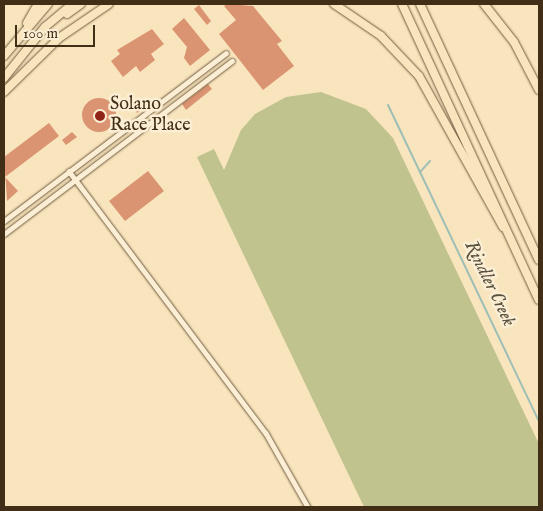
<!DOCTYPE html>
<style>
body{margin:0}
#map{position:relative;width:543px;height:511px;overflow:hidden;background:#f9e5bd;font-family:"IM FELL English",serif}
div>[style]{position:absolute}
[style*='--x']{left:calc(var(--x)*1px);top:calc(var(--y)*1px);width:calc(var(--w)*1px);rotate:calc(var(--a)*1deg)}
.green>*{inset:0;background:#c1c38e}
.stream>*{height:2px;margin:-1px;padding:0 1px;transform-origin:1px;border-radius:1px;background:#9ebeb6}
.building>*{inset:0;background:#db9471}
.round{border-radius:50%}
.roads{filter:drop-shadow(0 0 1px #705b40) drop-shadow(0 0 1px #705b40)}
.street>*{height:4.5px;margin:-2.25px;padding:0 2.25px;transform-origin:2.25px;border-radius:2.25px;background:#fbeed4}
.highway>*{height:8px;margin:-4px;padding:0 4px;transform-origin:4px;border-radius:4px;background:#f9e5bd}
.dots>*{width:14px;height:14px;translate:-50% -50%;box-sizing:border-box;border:2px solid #fbeed4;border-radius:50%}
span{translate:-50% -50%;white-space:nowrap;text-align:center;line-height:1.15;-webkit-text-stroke:5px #fbeed4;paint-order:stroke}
.poi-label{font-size:18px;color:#422d16}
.left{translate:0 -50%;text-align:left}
.water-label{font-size:19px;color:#59513e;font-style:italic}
.frame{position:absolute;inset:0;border:5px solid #422d16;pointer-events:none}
.scale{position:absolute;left:15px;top:25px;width:80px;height:22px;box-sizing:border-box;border:2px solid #422d16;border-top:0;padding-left:6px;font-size:15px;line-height:18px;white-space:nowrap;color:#422d16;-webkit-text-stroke:4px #fbeed4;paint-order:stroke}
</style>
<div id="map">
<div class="green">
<div style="clip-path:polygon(321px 92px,366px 109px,393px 138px,539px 444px,539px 507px,364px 507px,197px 157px,214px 149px,224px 170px,241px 130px,255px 114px,286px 97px)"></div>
</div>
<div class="stream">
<div style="--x:388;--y:105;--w:74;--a:64.5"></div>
<div style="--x:430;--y:161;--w:15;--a:132"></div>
<div style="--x:420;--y:172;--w:276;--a:64.5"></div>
</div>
<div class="building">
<div style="clip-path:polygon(227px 4px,253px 6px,282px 41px,277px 44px,294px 66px,263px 90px,219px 34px,236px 20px,224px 6px)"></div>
<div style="clip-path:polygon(199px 5px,211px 21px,207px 25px,194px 9px)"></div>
<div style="clip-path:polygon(184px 18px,210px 50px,190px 66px,184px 58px,187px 47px,172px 29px)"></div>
<div style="clip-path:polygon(152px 29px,164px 44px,151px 54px,155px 60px,140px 72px,136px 66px,123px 77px,111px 61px,120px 54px,117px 50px)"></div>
<div style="clip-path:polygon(208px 84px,212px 89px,186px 110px,182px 104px)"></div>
<div class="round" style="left:82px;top:98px;width:34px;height:34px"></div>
<div style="clip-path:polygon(144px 100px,148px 105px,137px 113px,134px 108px)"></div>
<div style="clip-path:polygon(49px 123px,59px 136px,5px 177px,18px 191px,7px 201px,4px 157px)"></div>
<div style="clip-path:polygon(72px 132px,77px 137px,66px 145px,62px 140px)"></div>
<div style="clip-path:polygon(148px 171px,164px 191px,125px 221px,109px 201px)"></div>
</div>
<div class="roads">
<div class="street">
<div style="--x:69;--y:171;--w:328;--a:53.1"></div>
<div style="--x:266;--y:433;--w:85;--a:60.4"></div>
<div style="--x:4;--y:221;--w:278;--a:-37.1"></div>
<div style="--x:4;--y:234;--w:286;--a:-37.2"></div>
</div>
<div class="highway">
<div style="--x:334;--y:4;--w:57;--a:34.2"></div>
<div style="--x:381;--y:36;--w:55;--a:46.5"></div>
<div style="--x:419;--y:76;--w:173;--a:60.9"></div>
<div style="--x:402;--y:4;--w:326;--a:65.2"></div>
<div style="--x:420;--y:4;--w:282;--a:65.1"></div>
<div style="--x:484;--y:4;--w:48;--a:51.7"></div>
<div style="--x:514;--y:42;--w:54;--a:62.5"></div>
<div style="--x:67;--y:14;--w:17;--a:-36"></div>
<div style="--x:27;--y:23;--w:22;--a:-60"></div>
<div style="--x:4;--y:56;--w:68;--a:-49.8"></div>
<div style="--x:4;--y:78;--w:65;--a:-51.2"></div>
<div style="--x:45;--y:27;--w:35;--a:-40"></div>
<div style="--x:4;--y:92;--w:77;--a:-44.5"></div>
<div style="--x:59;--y:38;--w:60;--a:-34.2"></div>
</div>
</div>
<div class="dots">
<div style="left:100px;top:116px;background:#8f2418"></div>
</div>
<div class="poi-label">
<span class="left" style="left:110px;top:116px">Solano<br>Race Place</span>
</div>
<div class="water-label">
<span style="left:489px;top:284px;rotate:64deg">Rindler Creek</span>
</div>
<div class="frame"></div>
<div class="scale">100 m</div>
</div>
